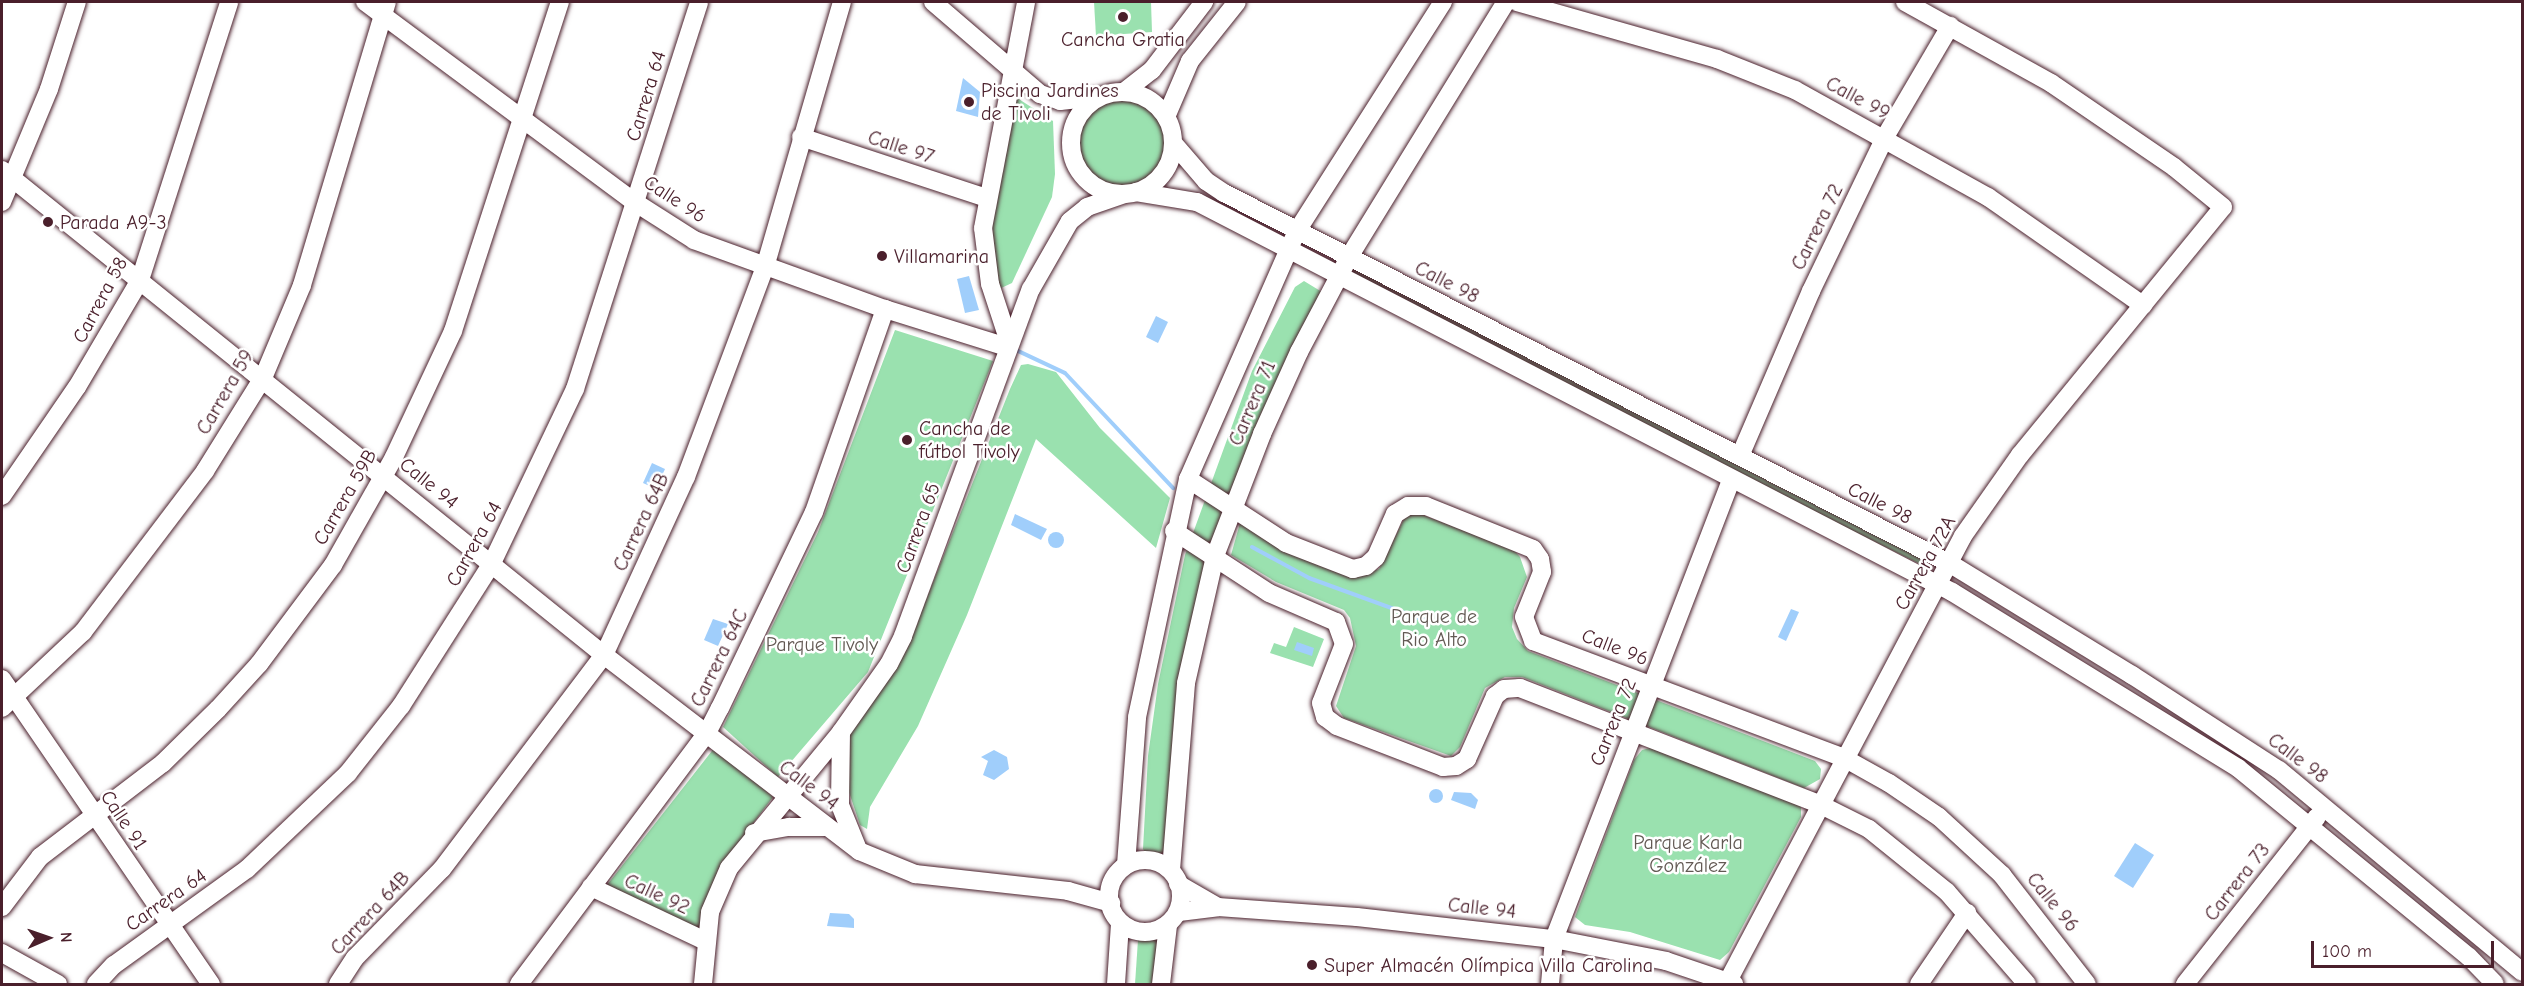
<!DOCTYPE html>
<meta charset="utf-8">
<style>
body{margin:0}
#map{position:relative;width:2524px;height:986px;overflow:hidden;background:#fff;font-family:"Comic Neue",sans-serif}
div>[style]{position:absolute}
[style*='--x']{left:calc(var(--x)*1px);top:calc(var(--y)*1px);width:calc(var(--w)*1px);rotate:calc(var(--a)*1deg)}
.green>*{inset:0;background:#9ae1af}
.round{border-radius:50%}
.water>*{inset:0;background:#a0cefb}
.stream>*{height:4px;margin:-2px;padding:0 2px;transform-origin:2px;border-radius:2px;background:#a0cefb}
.roads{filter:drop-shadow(0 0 2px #4a1f2b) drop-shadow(0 0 2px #4a1f2b)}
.minor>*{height:18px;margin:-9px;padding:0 9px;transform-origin:9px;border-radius:9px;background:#fff}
.minor>.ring{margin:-9px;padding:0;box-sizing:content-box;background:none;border:18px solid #fff;border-radius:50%}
.dots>*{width:16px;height:16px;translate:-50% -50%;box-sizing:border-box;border:3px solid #fff;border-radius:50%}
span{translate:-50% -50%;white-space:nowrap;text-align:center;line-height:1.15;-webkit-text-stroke:5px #fff;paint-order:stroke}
.poi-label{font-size:20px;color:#4a1f2b}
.left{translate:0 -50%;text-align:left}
.street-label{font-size:20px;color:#4a1f2b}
.park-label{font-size:20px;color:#625953}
.frame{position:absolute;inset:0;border:3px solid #4a1f2b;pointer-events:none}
.north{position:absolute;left:18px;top:908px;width:60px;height:60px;-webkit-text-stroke:4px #fff;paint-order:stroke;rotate:88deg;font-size:16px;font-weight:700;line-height:24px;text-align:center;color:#4a1f2b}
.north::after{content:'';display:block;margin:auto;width:21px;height:27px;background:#4a1f2b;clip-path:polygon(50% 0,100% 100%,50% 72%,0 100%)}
.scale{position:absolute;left:2311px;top:941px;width:183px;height:27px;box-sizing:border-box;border:3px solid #4a1f2b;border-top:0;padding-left:8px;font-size:18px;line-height:21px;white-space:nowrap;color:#4a1f2b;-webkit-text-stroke:4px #fff;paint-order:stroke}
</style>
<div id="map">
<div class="green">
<div style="clip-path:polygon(1094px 2px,1151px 2px,1152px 32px,1096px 36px)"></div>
<div style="clip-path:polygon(1014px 96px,1053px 121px,1055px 174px,1052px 197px,1012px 283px,999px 289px,991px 217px)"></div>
<div class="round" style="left:1078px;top:98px;width:88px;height:88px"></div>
<div style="clip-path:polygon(1351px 265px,1924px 558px,1920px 564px,1731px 471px,1346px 274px)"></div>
<div style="clip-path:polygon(1304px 281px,1322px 292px,1210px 570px,1166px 853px,1146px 854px,1143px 849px,1148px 756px,1158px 684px,1185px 555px,1252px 371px,1295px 287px)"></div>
<div style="clip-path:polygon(895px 330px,993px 361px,868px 672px,778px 777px,723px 727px,818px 532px)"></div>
<div style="clip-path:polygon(1028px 364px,1056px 372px,1100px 428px,1170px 498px,1156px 548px,1036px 439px,967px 615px,918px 726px,870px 807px,867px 829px,860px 825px,847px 786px,850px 734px,906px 650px,1010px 389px,1021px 365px)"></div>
<div style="clip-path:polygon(1415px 512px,1513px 549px,1520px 557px,1527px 577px,1514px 608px,1512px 627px,1517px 639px,1528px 651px,1815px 761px,1821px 769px,1820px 779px,1804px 788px,1522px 677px,1505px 677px,1485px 688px,1460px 747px,1451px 756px,1344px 718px,1336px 706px,1356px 646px,1350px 618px,1344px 610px,1276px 582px,1231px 555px,1240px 523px,1288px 553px,1353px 578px,1379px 569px,1406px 515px)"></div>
<div style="clip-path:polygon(1294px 627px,1324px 639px,1313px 667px,1270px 653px,1274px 643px,1286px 647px)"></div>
<div style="clip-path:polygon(715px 747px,773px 797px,718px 870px,699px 931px,607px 885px)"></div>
<div style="clip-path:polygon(1650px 748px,1801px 806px,1801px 817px,1729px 952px,1720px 960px,1630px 932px,1585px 925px,1575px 917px,1634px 760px,1642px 750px)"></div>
<div style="clip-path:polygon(1163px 938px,1158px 984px,1135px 984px,1138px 940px)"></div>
</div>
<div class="water">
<div style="clip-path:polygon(963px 78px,980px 92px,978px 117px,956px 111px)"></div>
<div style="clip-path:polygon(969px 276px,979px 310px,965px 313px,957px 279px)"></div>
<div style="clip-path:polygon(1156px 316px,1168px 322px,1158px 343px,1146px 337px)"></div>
<div style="clip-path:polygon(652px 463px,665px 469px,656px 489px,643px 483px)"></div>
<div style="clip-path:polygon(1015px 514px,1047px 529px,1041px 540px,1011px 525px)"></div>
<div class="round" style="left:1048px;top:532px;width:16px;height:16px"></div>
<div style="clip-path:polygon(1791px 609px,1799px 612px,1786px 641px,1778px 637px)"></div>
<div style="clip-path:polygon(713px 619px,728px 624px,718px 646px,704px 640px)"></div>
<div style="clip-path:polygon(1297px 642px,1314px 648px,1312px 656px,1294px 650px)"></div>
<div style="clip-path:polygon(994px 750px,1007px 757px,1009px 769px,994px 780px,983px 775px,988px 761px,981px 757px)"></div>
<div class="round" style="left:1429px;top:789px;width:14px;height:14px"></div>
<div style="clip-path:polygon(1454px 792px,1471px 793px,1478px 800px,1475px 809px,1451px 800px)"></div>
<div style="clip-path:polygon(2135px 843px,2154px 855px,2133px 888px,2114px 876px)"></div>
<div style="clip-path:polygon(830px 913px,849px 914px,854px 919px,854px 928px,827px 926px)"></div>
</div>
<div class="stream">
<div style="--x:1014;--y:349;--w:56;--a:25.2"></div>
<div style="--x:1065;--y:373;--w:158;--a:46.8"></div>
<div style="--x:1252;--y:547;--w:65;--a:28.5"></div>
<div style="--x:1309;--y:578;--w:126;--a:20"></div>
</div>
<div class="roads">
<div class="minor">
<div style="--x:365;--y:2;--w:337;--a:36.6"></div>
<div style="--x:636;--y:203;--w:69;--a:32.5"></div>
<div style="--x:694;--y:240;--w:203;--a:19.9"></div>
<div style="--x:885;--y:309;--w:128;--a:17.3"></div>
<div style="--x:933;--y:2;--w:141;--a:40.7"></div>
<div style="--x:1040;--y:94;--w:21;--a:19"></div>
<div style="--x:1060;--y:101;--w:36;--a:-6"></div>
<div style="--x:1517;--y:2;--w:208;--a:15.9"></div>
<div style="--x:1717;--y:59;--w:84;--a:21.7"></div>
<div style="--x:1795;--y:90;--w:221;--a:29"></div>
<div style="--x:1988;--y:197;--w:189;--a:34.9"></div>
<div style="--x:1125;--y:91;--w:34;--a:-38"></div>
<div style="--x:1152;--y:70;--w:86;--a:-52.6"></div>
<div class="ring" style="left:1071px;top:92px;width:84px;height:84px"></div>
<div style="--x:1166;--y:117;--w:61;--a:-66.8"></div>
<div style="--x:1190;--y:61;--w:75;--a:-51.5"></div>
<div style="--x:801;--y:137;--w:196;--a:18.2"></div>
<div style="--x:1175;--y:145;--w:48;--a:49.3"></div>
<div style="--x:1206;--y:181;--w:22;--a:34"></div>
<div style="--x:1224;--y:193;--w:814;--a:27.04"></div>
<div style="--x:1949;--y:563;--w:215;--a:31.5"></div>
<div style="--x:2132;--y:675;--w:175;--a:32.9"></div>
<div style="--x:2279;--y:770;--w:316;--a:39.7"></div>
<div style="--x:2;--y:170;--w:773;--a:38.86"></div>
<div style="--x:604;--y:655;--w:322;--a:37.5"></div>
<div style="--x:859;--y:851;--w:61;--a:22.3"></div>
<div style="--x:915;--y:874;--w:154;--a:6.3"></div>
<div style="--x:1068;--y:891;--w:45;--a:15.6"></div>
<div style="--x:1136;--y:192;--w:62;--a:9.3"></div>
<div style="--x:1197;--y:202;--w:850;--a:27.32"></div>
<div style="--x:1952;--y:592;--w:336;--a:31.6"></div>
<div style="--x:2238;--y:768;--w:298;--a:39.3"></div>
<div style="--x:2469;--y:957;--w:37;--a:46"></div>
<div style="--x:2;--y:202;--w:122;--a:-67.4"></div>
<div style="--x:49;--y:89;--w:91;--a:-72.2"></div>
<div style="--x:1009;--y:342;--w:61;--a:-108.1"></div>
<div style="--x:990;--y:284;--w:56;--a:-97.1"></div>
<div style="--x:983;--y:228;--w:230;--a:-79.2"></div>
<div style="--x:1740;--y:456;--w:180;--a:-66.7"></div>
<div style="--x:1811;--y:291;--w:171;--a:-64.3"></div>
<div style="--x:1885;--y:137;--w:129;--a:-59.6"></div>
<div style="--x:1188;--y:479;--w:117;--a:33.1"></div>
<div style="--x:1286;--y:543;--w:72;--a:21.2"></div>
<div style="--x:1353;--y:569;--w:13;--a:-13"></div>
<div style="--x:1366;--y:566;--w:13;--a:-42"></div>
<div style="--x:1376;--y:557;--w:47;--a:-66.2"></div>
<div style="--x:1395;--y:514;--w:15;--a:-32"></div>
<div style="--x:1408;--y:506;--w:18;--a:0"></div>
<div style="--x:1426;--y:506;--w:115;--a:21.9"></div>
<div style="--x:1533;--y:549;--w:12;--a:55"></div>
<div style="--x:1540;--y:559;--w:13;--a:81"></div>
<div style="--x:1542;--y:572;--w:48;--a:111.8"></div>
<div style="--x:1524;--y:617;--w:26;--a:69"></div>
<div style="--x:1533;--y:641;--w:332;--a:20.6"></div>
<div style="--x:1844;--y:758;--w:51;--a:29.1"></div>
<div style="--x:1889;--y:783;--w:60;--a:34.2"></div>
<div style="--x:1939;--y:817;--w:86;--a:42.6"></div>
<div style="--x:2002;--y:875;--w:138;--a:52.1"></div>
<div style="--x:2;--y:496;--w:132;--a:-55.5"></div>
<div style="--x:77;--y:387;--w:124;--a:-59.5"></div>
<div style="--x:140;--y:280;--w:292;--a:-72.2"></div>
<div style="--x:1174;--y:531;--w:113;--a:33.1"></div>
<div style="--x:1269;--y:593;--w:73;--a:23.4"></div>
<div style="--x:1336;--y:622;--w:23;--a:70"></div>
<div style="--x:1344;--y:644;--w:63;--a:111.3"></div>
<div style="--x:1321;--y:703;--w:15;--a:74"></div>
<div style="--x:1325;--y:717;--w:15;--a:37"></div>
<div style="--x:1337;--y:726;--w:114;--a:21.1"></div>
<div style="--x:1443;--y:767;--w:13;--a:-4"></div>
<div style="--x:1456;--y:766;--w:13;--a:-32"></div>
<div style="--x:1467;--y:759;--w:69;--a:-66"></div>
<div style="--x:1495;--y:696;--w:11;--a:-38"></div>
<div style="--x:1504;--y:689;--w:16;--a:-4"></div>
<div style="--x:1520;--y:688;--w:321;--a:21.2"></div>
<div style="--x:1819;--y:804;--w:56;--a:26.6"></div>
<div style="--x:1869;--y:829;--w:100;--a:38.9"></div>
<div style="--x:1947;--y:892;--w:122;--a:49"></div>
<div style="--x:2;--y:679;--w:370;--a:55.6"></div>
<div style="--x:2;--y:708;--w:111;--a:-43.2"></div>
<div style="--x:83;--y:632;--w:202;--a:-52.8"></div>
<div style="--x:205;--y:471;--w:110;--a:-58.1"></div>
<div style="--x:263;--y:378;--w:101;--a:-67.2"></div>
<div style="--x:302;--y:285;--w:295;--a:-73.3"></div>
<div style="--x:841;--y:732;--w:73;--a:90.8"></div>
<div style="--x:840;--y:805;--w:45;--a:68"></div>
<div style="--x:754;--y:833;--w:36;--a:-10"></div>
<div style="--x:789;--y:827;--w:37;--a:0"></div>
<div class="ring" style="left:1109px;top:860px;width:54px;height:54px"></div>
<div style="--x:1126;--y:865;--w:148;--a:-85.7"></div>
<div style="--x:1137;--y:717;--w:243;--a:-77.9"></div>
<div style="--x:1188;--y:479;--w:271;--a:-66.3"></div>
<div style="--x:1297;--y:231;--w:272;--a:-57.5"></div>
<div style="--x:1171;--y:870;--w:188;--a:-85.4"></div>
<div style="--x:1186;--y:683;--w:130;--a:-77.1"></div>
<div style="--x:1215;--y:556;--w:131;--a:-68.9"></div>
<div style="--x:1262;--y:434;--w:90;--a:-65.7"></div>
<div style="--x:1299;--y:352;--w:107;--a:-62.2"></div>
<div style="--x:1349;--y:257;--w:299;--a:-58.4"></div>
<div style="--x:1178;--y:884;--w:46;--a:29.9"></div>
<div style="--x:591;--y:887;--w:126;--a:25.3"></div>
<div style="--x:2;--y:907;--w:63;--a:-52.8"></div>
<div style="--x:40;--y:857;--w:155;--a:-37.4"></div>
<div style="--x:163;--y:763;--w:77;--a:-44.5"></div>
<div style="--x:218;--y:709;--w:61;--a:-47.7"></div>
<div style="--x:259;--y:664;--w:124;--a:-53.2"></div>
<div style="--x:333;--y:565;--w:124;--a:-60.5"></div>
<div style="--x:394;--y:457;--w:139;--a:-64.9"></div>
<div style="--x:453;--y:331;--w:346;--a:-72"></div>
<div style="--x:1179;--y:912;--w:39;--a:-7"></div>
<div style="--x:1218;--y:907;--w:139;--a:4.1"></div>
<div style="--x:1357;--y:917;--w:198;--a:6.4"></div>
<div style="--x:1554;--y:939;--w:114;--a:11.1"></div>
<div style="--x:1666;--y:961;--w:72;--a:18.7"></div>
<div style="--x:2;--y:953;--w:64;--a:29"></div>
<div style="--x:1728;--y:981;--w:503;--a:-62.16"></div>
<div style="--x:1963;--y:536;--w:99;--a:-54.9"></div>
<div style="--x:2020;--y:455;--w:320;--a:-50.7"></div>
<div style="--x:2223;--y:207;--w:63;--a:-140.8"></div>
<div style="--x:2174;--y:167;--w:149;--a:-145.7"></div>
<div style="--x:2051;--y:83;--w:167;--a:-151"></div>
<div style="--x:96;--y:984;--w:26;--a:-47"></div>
<div style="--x:114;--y:965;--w:164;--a:-35.8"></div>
<div style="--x:247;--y:869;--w:139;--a:-43.5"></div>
<div style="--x:348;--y:773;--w:85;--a:-51.7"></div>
<div style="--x:401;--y:706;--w:169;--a:-57.5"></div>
<div style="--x:492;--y:563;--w:193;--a:-64.5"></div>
<div style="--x:575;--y:389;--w:406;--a:-72.2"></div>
<div style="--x:338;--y:984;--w:31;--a:-57"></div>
<div style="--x:355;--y:958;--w:124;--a:-45.7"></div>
<div style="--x:442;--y:869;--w:268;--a:-52.9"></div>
<div style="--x:604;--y:655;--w:196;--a:-65.3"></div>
<div style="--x:686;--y:477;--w:224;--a:-69.4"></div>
<div style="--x:765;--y:267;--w:276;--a:-73.8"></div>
<div style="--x:519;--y:984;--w:314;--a:-53.2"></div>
<div style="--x:707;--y:733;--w:28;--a:-63"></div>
<div style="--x:720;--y:708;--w:217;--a:-64.4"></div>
<div style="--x:814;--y:512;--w:215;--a:-70.7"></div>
<div style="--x:703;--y:984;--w:72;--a:-84.4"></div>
<div style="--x:710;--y:912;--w:48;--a:-66.6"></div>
<div style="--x:729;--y:868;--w:176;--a:-50.5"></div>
<div style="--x:841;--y:732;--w:83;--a:-54.8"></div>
<div style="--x:889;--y:664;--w:31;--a:-63"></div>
<div style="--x:903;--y:636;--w:370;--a:-69.8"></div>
<div style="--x:1031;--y:289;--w:78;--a:-60.2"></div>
<div style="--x:1070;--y:221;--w:22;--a:-39"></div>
<div style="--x:1087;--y:207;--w:39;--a:-19"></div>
<div style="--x:1116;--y:984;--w:61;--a:-86.2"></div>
<div style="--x:1161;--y:984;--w:59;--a:-83.2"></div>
<div style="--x:1550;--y:984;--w:45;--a:-84.9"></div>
<div style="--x:1554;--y:939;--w:492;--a:-68.9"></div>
<div style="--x:1919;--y:984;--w:86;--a:-55.9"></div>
<div style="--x:2185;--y:984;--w:213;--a:-51.7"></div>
</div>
</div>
<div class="dots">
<div style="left:1123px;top:17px;background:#4a1f2b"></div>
<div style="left:969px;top:102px;background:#4a1f2b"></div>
<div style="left:48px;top:222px;background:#4a1f2b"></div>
<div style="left:882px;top:256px;background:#4a1f2b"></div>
<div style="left:907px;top:440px;background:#4a1f2b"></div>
<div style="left:1312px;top:965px;background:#4a1f2b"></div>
</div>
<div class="poi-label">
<span style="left:1123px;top:39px">Cancha Gratia</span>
<span class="left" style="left:981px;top:102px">Piscina Jardines<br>de Tivoli</span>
<span class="left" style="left:60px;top:222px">Parada A9-3</span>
<span class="left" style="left:894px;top:256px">Villamarina</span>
<span class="left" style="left:919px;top:440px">Cancha de<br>fútbol Tivoly</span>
<span class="left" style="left:1324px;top:965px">Super Almacén Olímpica Villa Carolina</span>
</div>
<div class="street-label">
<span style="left:646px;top:96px;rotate:-73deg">Carrera 64</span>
<span style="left:1858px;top:98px;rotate:28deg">Calle 99</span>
<span style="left:901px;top:147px;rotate:18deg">Calle 97</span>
<span style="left:675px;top:199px;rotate:33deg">Calle 96</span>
<span style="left:1817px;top:227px;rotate:-64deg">Carrera 72</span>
<span style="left:1447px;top:282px;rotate:27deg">Calle 98</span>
<span style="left:100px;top:300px;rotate:-62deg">Carrera 58</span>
<span style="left:225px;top:392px;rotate:-60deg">Carrera 59</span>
<span style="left:1252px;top:403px;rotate:-67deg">Carrera 71</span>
<span style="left:429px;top:483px;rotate:39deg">Calle 94</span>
<span style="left:345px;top:497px;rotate:-60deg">Carrera 59B</span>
<span style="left:1880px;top:503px;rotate:27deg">Calle 98</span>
<span style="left:641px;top:522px;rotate:-65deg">Carrera 64B</span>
<span style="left:918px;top:528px;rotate:-70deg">Carrera 65</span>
<span style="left:474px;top:544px;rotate:-61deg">Carrera 64</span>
<span style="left:1925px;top:563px;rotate:-61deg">Carrera 72A</span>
<span style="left:1615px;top:647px;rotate:21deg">Calle 96</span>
<span style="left:719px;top:658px;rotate:-64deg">Carrera 64C</span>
<span style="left:1613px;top:722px;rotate:-68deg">Carrera 72</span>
<span style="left:2298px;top:758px;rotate:37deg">Calle 98</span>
<span style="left:809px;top:785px;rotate:37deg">Calle 94</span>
<span style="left:124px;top:820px;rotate:56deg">Calle 91</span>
<span style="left:2237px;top:882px;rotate:-52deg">Carrera 73</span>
<span style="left:657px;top:894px;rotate:25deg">Calle 92</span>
<span style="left:166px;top:900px;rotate:-35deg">Carrera 64</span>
<span style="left:2053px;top:902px;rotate:51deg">Calle 96</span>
<span style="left:1482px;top:908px;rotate:6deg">Calle 94</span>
<span style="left:370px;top:913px;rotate:-47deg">Carrera 64B</span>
</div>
<div class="park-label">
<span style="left:1434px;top:628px">Parque de<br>Rio Alto</span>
<span style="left:822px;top:644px">Parque Tivoly</span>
<span style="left:1688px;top:854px">Parque Karla<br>González</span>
</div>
<div class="frame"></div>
<div class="north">N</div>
<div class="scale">100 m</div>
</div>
